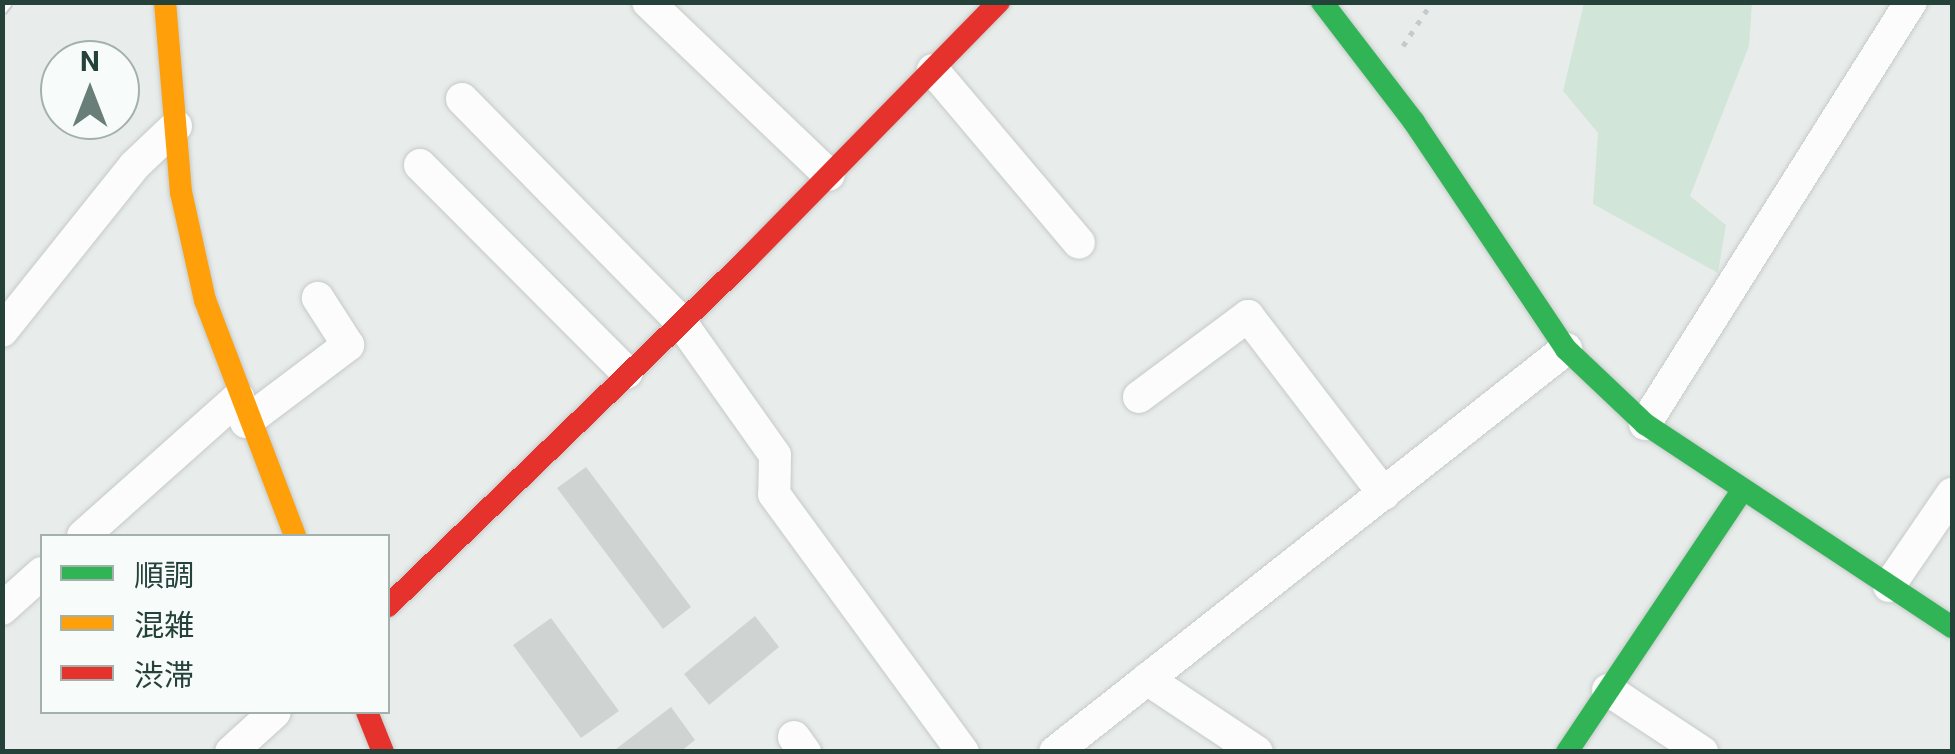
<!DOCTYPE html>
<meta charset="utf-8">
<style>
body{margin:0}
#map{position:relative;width:1955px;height:754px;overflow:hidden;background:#e8edeb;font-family:Roboto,"Noto Sans JP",sans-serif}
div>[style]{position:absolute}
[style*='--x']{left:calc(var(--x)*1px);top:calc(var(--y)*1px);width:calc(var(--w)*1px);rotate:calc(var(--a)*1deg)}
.green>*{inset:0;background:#d1e6d8}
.building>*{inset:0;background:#cfd4d2}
.path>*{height:5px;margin-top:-2.5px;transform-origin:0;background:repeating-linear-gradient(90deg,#c3ccca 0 5px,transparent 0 13px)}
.roads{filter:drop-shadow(0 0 2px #c5cac8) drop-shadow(0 0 2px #c5cac8)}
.street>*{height:32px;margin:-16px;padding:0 16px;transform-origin:16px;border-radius:16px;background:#fcfcfc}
.fast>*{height:22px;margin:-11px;padding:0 11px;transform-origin:11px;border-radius:11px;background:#30b455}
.slow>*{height:22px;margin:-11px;padding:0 11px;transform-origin:11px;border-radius:11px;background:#ff9f0a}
.jam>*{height:22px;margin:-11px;padding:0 11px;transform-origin:11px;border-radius:11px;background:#e5322d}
.rail>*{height:11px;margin-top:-5.5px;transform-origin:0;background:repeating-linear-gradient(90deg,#f7fbf9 0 22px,#c9cdcc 0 44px);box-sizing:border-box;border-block:2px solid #c9cdcc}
span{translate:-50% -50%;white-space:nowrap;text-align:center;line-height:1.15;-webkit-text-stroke:8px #f7fbf9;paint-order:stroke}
.frame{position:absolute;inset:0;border:5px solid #24423a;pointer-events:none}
.legend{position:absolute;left:40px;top:534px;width:350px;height:180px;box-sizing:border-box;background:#f7fbf9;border:2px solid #a3b1ad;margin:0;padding:12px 18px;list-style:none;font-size:30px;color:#24423a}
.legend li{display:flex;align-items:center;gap:20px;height:50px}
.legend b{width:50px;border:2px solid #a3b1ad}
.north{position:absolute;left:40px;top:40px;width:100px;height:100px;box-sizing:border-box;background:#f7fbf9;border:2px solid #a3b1ad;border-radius:50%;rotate:0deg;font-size:28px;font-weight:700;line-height:40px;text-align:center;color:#24423a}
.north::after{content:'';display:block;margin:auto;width:35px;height:45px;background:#697e78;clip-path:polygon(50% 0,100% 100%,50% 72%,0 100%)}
</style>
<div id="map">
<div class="green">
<div style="clip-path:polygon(1584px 3px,1752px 3px,1749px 46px,1690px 196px,1726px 225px,1718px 273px,1593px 204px,1598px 133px,1563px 91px)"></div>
</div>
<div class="building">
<div style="clip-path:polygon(586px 467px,691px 607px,663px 629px,557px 488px)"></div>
<div style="clip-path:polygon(755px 616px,779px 647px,709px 705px,684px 674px)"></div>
<div style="clip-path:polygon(551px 618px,619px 711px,581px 738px,513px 645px)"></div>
<div style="clip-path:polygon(671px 707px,695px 740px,680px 752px,612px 752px)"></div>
</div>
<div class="path">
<div style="--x:1403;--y:46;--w:53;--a:-56.6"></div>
</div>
<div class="roads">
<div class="street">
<div style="--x:648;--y:2;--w:250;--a:43.7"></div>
<div style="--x:933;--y:70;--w:226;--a:49.8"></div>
<div style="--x:462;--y:99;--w:311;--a:45.5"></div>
<div style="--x:680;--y:321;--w:164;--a:54.7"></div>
<div style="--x:775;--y:455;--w:39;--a:91"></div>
<div style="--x:774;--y:494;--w:320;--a:53.8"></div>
<div style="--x:420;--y:165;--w:293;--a:45.1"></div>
<div style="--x:2;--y:331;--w:211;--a:-51.3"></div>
<div style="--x:134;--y:166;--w:58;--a:-43.6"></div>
<div style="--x:1139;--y:397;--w:136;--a:-36.6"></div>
<div style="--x:1248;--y:316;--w:224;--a:52.6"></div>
<div style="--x:246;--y:422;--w:128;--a:-37"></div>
<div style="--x:348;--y:345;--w:56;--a:-122.6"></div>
<div style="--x:1645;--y:424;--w:499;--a:-57.8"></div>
<div style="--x:83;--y:536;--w:208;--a:-41.7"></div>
<div style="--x:1889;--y:586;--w:112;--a:-55.6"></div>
<div style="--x:2;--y:609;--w:54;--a:-42"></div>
<div style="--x:1147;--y:679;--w:132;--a:33.6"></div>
<div style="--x:1608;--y:690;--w:113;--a:33.4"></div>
<div style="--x:794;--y:737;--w:19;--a:54"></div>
<div style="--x:231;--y:752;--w:59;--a:-42.3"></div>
<div style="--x:1055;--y:752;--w:651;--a:-38.26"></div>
</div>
<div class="fast">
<div style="--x:1322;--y:2;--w:151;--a:52.5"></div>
<div style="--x:1414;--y:122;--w:273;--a:56.2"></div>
<div style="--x:1566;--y:349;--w:109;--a:43.5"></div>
<div style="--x:1645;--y:424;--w:368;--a:33.5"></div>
<div style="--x:1567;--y:752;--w:313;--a:-56.2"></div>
</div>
<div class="slow">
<div style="--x:165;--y:2;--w:191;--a:85.2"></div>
<div style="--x:181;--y:192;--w:111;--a:77.5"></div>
<div style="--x:205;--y:300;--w:253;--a:69.1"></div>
</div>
<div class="jam">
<div style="--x:388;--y:606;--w:499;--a:-44"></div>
<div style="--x:747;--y:259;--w:360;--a:-45.6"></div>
<div style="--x:367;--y:712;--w:43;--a:68.2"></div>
</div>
</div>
<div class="rail">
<div style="--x:2;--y:11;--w:11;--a:-52"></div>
</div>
<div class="frame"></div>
<ul class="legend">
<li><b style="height:12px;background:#30b455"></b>順調</li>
<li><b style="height:12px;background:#ff9f0a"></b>混雑</li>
<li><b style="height:12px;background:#e5322d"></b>渋滞</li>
</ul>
<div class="north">N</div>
</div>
